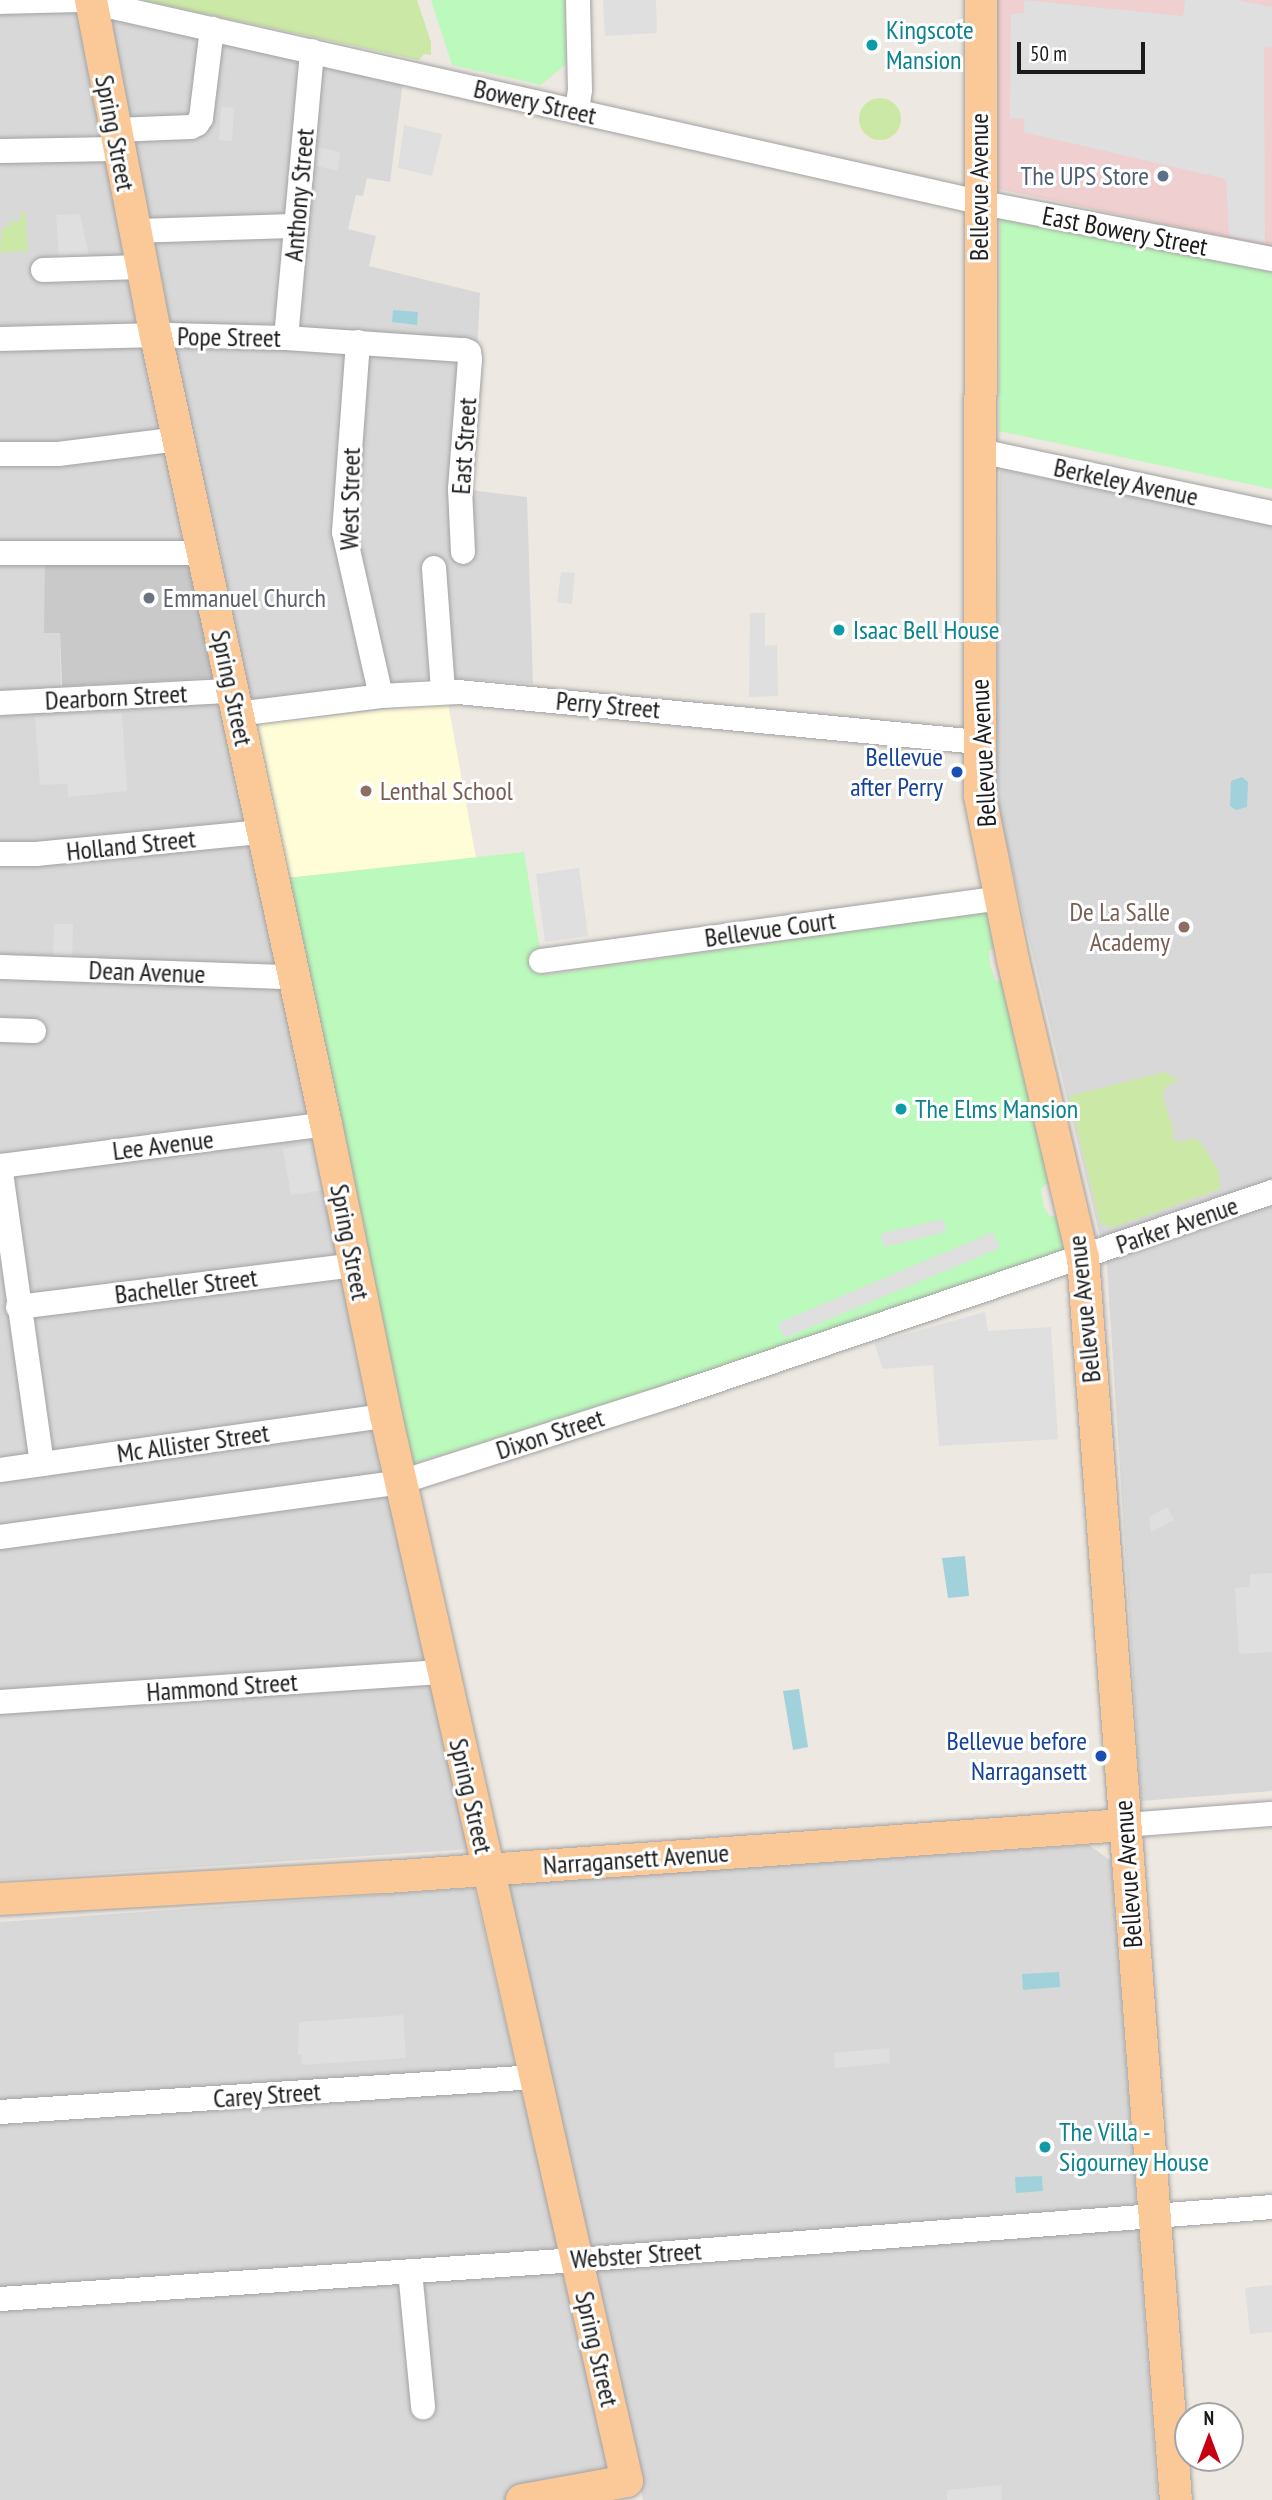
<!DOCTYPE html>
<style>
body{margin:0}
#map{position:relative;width:1272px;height:2500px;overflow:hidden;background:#ede8e1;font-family:"PT Sans Narrow",sans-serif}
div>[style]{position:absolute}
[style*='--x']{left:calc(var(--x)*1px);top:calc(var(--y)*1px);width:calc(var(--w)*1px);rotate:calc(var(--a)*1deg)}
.residential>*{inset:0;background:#d9d8d8}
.commercial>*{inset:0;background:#efcfd0}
.education>*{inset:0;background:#fffcd8}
.religious>*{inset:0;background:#c9c9c9}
.grass>*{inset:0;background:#cbe8a6}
.round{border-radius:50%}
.park>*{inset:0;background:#bcf9bc}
.parking>*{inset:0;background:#dfdfdf}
.water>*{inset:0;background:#a1d2db}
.roads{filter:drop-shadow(0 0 2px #a2a2a2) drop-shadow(0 0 2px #a2a2a2)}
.minor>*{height:24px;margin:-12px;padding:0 12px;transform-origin:12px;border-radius:12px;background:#fff}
.major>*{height:32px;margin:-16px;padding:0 16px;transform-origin:16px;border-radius:16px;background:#fbc897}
.dots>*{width:19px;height:19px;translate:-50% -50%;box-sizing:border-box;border:4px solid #fff;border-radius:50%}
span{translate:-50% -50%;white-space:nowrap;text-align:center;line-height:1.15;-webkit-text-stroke:6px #fff;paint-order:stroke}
.culture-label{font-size:26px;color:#0d838f}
.left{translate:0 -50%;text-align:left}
.street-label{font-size:26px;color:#1b1b1b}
.service-label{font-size:26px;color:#4e5e75}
.right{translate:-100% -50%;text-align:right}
.worship-label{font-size:26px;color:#5b616d}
.transit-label{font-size:26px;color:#164399}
.education-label{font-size:26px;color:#785e54}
.north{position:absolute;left:1174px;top:2402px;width:70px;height:70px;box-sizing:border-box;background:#fff;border:2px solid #a4a4a4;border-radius:50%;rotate:0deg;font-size:19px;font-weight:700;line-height:28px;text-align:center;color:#1b1b1b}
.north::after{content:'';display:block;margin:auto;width:24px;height:32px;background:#c60010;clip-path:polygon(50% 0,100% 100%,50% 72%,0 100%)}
.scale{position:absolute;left:1017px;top:42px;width:128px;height:32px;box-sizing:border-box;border:4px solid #1b1b1b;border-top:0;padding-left:9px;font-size:21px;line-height:24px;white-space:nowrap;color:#1b1b1b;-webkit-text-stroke:5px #fff;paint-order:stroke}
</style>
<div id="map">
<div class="residential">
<div style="clip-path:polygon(0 0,83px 0,196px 561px,44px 633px,60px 633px,61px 686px,221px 677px,471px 1849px,0 1880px)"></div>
<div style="clip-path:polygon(102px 18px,403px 81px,390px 182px,367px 178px,363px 196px,356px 195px,348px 229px,376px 236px,369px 266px,480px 293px,470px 490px,527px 497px,533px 684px,441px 677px,241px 701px)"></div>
<div style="clip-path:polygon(1000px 469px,1272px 523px,1272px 1791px,1141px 1801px,1107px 1266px,1000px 817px,996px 744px)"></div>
<div style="clip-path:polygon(1089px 1845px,1111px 1861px,1158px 2500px,643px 2500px,501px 1884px)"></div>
<div style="clip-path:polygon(474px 1888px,617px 2500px,0 2500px,0 1922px)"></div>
</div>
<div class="commercial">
<div style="clip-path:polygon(997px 0,1272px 0,1272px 247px,998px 189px)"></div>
</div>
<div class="education">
<div style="clip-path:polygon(448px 703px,476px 858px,287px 878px,254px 724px)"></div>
</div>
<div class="religious">
<div style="clip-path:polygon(45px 560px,196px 561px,221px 677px,62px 686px,60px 633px,44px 633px)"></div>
</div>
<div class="grass">
<div style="clip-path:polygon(142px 0,417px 0,431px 42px,431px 55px,424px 54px,419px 60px)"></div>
<div class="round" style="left:859px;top:98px;width:42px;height:42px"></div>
<div style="clip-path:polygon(25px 212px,28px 251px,0 253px,2px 228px,9px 227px,9px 222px,20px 222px,20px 213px)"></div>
<div style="clip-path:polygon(1164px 1072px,1179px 1080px,1168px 1085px,1162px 1095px,1173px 1128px,1173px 1138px,1179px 1142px,1194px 1138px,1200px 1141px,1218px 1170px,1221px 1189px,1111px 1228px,1100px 1223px,1069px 1096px)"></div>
</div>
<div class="park">
<div style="clip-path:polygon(431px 0,565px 0,566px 64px,541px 85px,452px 65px)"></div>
<div style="clip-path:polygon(1000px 219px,1272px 272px,1272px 489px,999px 431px)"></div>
<div style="clip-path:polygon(524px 852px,544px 975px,986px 912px,996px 946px,989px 951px,990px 965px,996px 981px,1006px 981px,1051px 1180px,1041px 1189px,1044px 1207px,1050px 1216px,1058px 1216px,1063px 1250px,783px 1348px,412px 1464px,287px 878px)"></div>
</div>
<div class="parking">
<div style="clip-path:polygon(603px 0,656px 0,657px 33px,605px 36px)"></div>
<div style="clip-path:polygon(1024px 0,1183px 16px,1185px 0,1236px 0,1272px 7px,1272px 47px,1264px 48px,1265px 243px,1229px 236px,1226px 179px,1023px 132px,1025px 119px,1010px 118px,1011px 14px,1024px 13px)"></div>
<div style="clip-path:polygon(221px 107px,234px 108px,232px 141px,219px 140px)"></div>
<div style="clip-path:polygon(404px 125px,442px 134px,432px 176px,398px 168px)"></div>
<div style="clip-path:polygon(314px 146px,340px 152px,338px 171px,312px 165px)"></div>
<div style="clip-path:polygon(80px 214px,89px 256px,59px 257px,56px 215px)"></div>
<div style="clip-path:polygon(561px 572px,575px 573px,572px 604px,557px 602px)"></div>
<div style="clip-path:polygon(750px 613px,765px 613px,765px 646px,777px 645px,778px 696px,749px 697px)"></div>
<div style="clip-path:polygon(122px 713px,127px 791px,68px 797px,67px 784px,40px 785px,35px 717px)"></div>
<div style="clip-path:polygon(579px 868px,588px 936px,545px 942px,536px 874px)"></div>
<div style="clip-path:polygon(54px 924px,73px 924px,72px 959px,53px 958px)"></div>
<div style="clip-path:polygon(317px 1143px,324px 1190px,291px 1195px,283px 1149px)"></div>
<div style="clip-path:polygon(943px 1219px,946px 1232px,884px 1247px,880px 1234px)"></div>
<div style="clip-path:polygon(993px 1232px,1000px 1248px,784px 1338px,778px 1323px)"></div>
<div style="clip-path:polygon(985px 1312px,988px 1331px,1051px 1327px,1058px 1439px,939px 1446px,933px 1365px,883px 1369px,874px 1343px)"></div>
<div style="clip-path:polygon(1167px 1507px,1174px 1520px,1151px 1532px,1149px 1517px)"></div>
<div style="clip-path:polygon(1272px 1573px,1272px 1652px,1239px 1654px,1235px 1588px,1250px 1587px,1250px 1574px)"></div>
<div style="clip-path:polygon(403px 2015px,406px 2058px,302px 2065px,301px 2055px,298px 2055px,299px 2022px)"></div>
<div style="clip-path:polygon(889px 2048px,890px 2063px,835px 2068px,834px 2053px)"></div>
<div style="clip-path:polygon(1272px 2285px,1272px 2332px,1250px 2334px,1245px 2288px)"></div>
<div style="clip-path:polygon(1001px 2485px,1002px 2500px,947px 2500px,947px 2490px)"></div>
</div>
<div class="water">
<div style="clip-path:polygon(393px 310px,418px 312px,417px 325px,392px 322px)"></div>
<div style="clip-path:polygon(1242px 777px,1248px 782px,1247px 807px,1236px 810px,1230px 806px,1231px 781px)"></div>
<div style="clip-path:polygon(965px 1556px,969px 1596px,948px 1598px,942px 1558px)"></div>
<div style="clip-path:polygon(799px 1689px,808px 1747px,793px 1750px,783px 1691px)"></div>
<div style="clip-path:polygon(1059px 1972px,1060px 1987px,1023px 1990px,1022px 1974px)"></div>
<div style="clip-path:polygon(1042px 2176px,1043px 2191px,1016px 2193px,1015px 2177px)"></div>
</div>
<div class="roads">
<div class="minor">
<div style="--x:82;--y:0;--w:918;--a:12.7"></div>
<div style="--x:978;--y:202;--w:299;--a:11"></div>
<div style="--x:0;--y:2;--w:78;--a:-1.5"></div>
<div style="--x:577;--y:111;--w:21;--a:-82"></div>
<div style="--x:580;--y:90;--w:90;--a:-91.3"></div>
<div style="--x:114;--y:130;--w:77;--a:-2.2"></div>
<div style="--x:191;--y:127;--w:7;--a:-27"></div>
<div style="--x:197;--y:124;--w:7;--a:-56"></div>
<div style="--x:201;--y:118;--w:90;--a:-83"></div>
<div style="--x:0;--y:151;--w:118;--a:-1"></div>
<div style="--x:135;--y:231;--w:161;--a:-1.8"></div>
<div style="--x:43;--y:270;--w:99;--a:-1.7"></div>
<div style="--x:286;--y:338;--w:288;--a:-84.8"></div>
<div style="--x:0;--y:339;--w:169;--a:-1.4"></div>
<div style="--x:169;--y:335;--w:117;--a:1.5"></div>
<div style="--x:286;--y:338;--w:178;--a:3.9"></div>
<div style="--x:464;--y:350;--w:5;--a:22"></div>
<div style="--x:469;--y:352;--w:7;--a:82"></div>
<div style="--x:470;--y:359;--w:130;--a:94.4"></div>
<div style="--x:460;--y:489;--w:63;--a:87.3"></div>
<div style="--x:358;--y:342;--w:191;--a:94.2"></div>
<div style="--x:344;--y:532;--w:168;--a:77.3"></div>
<div style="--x:980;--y:451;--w:299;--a:12"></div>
<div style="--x:0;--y:454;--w:58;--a:0"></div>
<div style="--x:58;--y:454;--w:121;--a:-7.1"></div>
<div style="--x:0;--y:553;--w:203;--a:0"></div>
<div style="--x:434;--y:568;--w:124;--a:85.8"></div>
<div style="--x:0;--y:703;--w:232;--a:-3"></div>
<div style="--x:237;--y:714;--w:145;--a:-7.1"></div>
<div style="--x:381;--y:696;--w:77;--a:-3"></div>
<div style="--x:458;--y:692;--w:522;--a:5.49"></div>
<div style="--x:0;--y:854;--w:36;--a:0"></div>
<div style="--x:36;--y:854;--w:227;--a:-5.6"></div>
<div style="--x:541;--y:961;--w:463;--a:-7.8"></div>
<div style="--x:0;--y:967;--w:293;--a:2"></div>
<div style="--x:0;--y:1030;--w:34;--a:2"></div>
<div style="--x:18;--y:1307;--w:339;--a:-7.1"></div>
<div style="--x:42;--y:1464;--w:301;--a:-98"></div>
<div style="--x:0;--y:1166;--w:329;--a:-7.3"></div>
<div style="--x:0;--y:1470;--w:390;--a:-8"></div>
<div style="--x:0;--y:1537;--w:405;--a:-7.8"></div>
<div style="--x:401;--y:1482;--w:283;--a:-17.7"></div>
<div style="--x:671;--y:1396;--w:635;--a:-18.75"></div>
<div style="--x:0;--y:1702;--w:444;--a:-3.9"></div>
<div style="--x:1125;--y:1825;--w:147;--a:-4.3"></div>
<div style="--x:0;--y:2112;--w:536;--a:-3.74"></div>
<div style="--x:410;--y:2271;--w:137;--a:84.5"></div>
<div style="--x:0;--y:2299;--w:578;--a:-3.87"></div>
<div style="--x:577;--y:2260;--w:697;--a:-4.36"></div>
</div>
<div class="major">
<div style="--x:91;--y:0;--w:342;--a:79.1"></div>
<div style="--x:156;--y:336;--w:806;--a:77.83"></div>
<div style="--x:326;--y:1124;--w:298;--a:78.4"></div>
<div style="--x:386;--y:1416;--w:1092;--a:77.25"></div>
<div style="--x:627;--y:2481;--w:107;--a:169.7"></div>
<div style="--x:981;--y:0;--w:796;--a:90.07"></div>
<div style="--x:980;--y:796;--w:167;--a:78.6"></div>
<div style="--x:1013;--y:960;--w:306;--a:76.8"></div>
<div style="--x:1083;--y:1258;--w:1245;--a:85.72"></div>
<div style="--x:0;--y:1899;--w:387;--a:-3.3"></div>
<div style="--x:386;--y:1877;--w:741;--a:-4.03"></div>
</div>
</div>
<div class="dots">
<div style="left:872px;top:45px;background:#0f9aa8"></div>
<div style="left:1163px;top:176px;background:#5c6f8a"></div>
<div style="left:149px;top:598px;background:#6b7280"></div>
<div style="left:839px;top:630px;background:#0f9aa8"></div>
<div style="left:957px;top:772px;background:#1a4fb4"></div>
<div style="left:366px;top:791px;background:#8d6e63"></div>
<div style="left:1184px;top:927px;background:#8d6e63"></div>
<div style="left:901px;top:1109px;background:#0f9aa8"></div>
<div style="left:1101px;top:1756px;background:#1a4fb4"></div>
<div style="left:1045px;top:2147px;background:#0f9aa8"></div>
</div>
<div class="culture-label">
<span class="left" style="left:886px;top:45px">Kingscote<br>Mansion</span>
<span class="left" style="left:853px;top:630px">Isaac Bell House</span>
<span class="left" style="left:915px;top:1109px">The Elms Mansion</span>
<span class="left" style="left:1059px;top:2147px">The Villa -<br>Sigourney House</span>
</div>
<div class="street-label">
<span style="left:535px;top:102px;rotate:13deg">Bowery Street</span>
<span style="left:115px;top:133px;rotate:79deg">Spring Street</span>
<span style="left:979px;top:187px;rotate:-90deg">Bellevue Avenue</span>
<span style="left:299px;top:195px;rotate:-85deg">Anthony Street</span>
<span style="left:1125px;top:231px;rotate:11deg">East Bowery Street</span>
<span style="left:229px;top:337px;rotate:1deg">Pope Street</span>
<span style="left:464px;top:446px;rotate:-86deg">East Street</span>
<span style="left:1126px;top:482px;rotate:12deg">Berkeley Avenue</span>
<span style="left:350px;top:499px;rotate:-89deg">West Street</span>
<span style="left:232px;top:688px;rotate:78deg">Spring Street</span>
<span style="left:116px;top:697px;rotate:-3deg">Dearborn Street</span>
<span style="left:608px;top:705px;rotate:5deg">Perry Street</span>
<span style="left:983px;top:753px;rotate:-93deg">Bellevue Avenue</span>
<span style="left:131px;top:845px;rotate:-6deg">Holland Street</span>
<span style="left:770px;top:929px;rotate:-8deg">Bellevue Court</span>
<span style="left:147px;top:972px;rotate:2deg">Dean Avenue</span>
<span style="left:163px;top:1145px;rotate:-7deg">Lee Avenue</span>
<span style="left:1177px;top:1225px;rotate:-19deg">Parker Avenue</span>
<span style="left:350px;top:1242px;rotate:79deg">Spring Street</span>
<span style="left:186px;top:1286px;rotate:-7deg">Bacheller Street</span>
<span style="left:1084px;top:1309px;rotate:-96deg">Bellevue Avenue</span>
<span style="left:550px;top:1434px;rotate:-18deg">Dixon Street</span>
<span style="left:193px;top:1443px;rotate:-8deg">Mc Allister Street</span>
<span style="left:222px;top:1687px;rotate:-4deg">Hammond Street</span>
<span style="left:471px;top:1796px;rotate:77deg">Spring Street</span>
<span style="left:636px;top:1859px;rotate:-4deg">Narragansett Avenue</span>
<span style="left:1128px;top:1874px;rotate:-94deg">Bellevue Avenue</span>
<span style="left:267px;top:2095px;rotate:-4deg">Carey Street</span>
<span style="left:636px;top:2255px;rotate:-4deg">Webster Street</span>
<span style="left:597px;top:2349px;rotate:77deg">Spring Street</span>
</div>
<div class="service-label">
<span class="right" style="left:1149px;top:176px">The UPS Store</span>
</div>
<div class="worship-label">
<span class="left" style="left:163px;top:598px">Emmanuel Church</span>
</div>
<div class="transit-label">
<span class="right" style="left:943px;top:772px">Bellevue<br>after Perry</span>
<span class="right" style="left:1087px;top:1756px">Bellevue before<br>Narragansett</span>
</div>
<div class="education-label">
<span class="left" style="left:380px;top:791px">Lenthal School</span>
<span class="right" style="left:1170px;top:927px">De La Salle<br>Academy</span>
</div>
<div class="north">N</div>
<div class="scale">50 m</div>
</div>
